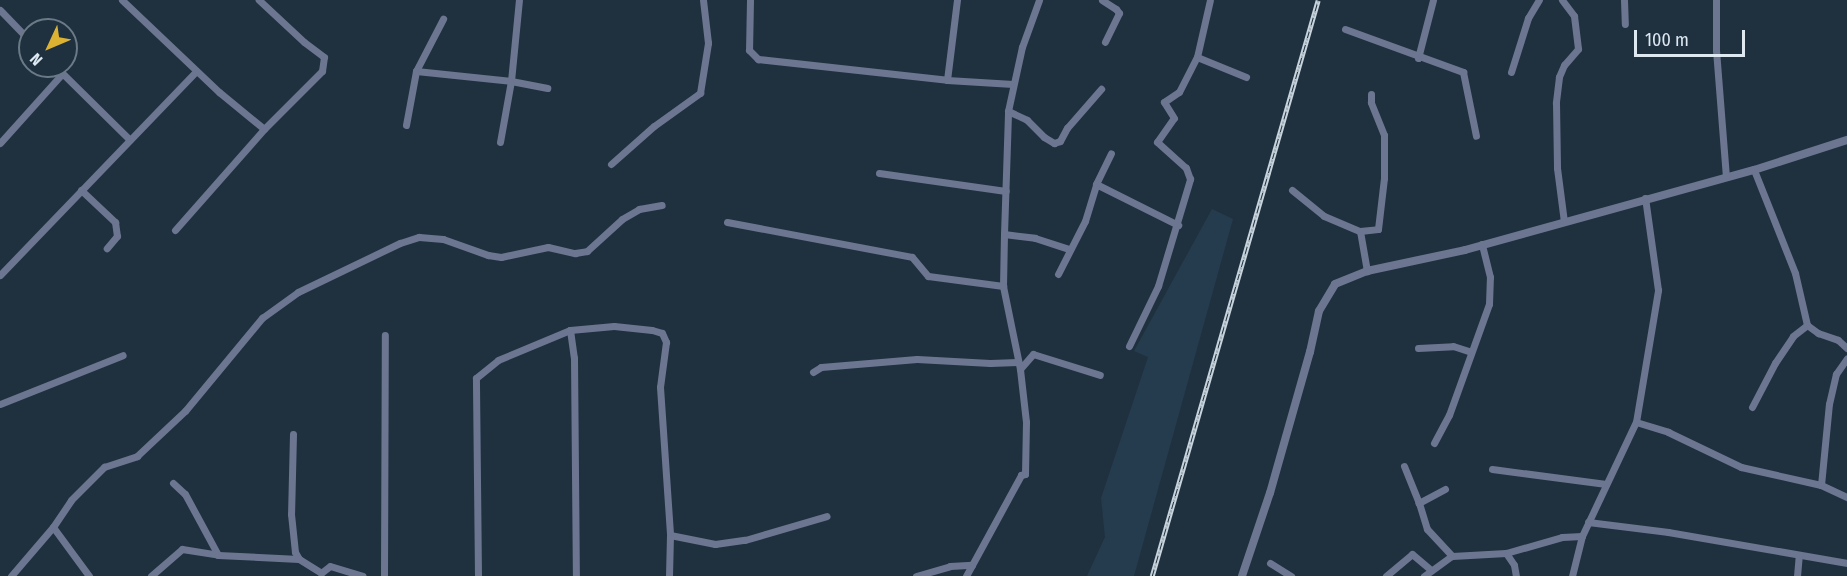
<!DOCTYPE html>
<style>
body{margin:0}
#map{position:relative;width:1847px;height:576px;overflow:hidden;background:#1f313f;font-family:"Fira Sans Condensed",sans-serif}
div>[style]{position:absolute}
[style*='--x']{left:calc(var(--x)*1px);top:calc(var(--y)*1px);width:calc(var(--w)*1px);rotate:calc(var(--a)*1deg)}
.built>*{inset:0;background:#253c4e}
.minor>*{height:7px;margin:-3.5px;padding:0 3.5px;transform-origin:3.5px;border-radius:3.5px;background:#6d7691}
.tertiary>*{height:8px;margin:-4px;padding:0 4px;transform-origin:4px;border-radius:4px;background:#6d7691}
.rail>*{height:4.5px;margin-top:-2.25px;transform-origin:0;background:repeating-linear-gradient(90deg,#1f313f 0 7px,#c8d4dd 0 14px);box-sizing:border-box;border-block:2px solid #c8d4dd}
span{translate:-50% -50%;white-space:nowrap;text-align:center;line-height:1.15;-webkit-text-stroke:6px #1f313f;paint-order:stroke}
.north{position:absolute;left:18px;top:18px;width:60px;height:60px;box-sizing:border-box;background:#1f313f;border:2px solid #6b7a86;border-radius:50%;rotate:226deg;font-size:16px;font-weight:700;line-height:24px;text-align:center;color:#dde8f1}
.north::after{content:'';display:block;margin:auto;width:21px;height:27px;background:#dcb233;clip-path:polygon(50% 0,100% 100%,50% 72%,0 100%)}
.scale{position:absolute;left:1634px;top:30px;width:111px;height:27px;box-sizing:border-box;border:3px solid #dde8f1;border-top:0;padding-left:8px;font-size:18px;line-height:21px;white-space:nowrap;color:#dde8f1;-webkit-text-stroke:4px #1f313f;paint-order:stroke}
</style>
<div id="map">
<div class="built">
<div style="clip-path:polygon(1212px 209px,1233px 219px,1134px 576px,1087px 576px,1105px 537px,1101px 498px,1148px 357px,1134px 351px)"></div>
</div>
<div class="minor">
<div style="--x:122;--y:0;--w:134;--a:43.5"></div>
<div style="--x:219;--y:92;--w:58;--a:39.4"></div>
<div style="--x:750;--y:0;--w:50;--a:91.1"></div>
<div style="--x:749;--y:50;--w:13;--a:45"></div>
<div style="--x:758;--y:59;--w:190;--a:6.3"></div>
<div style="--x:947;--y:80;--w:66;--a:3.5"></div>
<div style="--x:1102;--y:0;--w:17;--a:33"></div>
<div style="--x:1116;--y:9;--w:5;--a:53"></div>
<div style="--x:1119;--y:13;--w:32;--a:116"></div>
<div style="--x:1562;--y:0;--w:20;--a:53"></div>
<div style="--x:1574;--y:16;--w:33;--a:83"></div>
<div style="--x:1578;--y:49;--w:21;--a:131"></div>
<div style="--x:1564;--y:65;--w:13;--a:113"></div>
<div style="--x:1559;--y:77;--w:26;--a:97"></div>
<div style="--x:1556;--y:103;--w:65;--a:89.1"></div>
<div style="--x:1557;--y:168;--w:54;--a:82.6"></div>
<div style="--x:1624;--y:0;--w:24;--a:88"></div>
<div style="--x:1716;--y:0;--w:50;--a:90"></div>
<div style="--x:1716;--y:50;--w:126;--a:85.5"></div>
<div style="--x:0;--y:10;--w:43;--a:45.9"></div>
<div style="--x:1345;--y:29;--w:126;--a:20"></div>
<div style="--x:1463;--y:72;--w:65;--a:78.5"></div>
<div style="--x:1197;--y:57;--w:53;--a:22.2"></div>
<div style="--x:1418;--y:58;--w:60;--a:-75.5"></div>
<div style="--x:55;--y:66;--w:105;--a:44.6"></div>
<div style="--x:416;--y:71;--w:96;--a:6"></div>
<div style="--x:511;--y:81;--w:37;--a:11"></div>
<div style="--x:1511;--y:72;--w:57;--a:-72.5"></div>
<div style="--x:1528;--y:18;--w:21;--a:-59"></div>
<div style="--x:947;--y:80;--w:81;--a:-82.9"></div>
<div style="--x:1008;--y:111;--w:21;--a:25"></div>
<div style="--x:1027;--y:120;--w:24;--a:45"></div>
<div style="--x:1044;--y:137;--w:12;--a:31"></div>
<div style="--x:1054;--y:143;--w:6;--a:-18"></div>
<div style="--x:1060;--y:141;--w:15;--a:-62"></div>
<div style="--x:1067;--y:128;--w:52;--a:-48.9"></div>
<div style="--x:406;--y:125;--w:55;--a:-79.5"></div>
<div style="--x:416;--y:71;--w:59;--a:-62.6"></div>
<div style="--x:500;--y:142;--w:62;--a:-79.8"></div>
<div style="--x:511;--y:81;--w:81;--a:-84.4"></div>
<div style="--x:0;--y:143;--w:93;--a:-48.1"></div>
<div style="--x:611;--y:164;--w:57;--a:-41.5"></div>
<div style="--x:654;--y:126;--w:57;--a:-35.7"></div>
<div style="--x:700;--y:93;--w:51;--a:-80.9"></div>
<div style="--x:708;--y:43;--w:43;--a:-96.6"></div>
<div style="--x:1754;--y:170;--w:111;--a:68.3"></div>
<div style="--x:1795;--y:273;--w:53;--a:77"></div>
<div style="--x:1807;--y:325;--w:14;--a:36"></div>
<div style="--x:1818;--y:333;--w:21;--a:19"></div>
<div style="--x:1838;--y:340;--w:12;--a:42"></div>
<div style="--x:879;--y:173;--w:128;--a:8.1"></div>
<div style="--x:1096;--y:184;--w:92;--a:26.6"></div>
<div style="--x:81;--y:190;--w:47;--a:43.3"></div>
<div style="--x:115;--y:222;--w:14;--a:82"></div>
<div style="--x:117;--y:236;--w:16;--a:130"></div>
<div style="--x:1292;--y:190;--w:41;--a:39.1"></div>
<div style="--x:1324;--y:216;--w:39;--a:23"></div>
<div style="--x:1360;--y:231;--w:41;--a:80.1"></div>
<div style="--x:727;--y:222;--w:188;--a:10.7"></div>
<div style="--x:912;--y:257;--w:25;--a:50"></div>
<div style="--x:928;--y:276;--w:76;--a:7.6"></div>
<div style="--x:175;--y:230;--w:135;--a:-48.6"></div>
<div style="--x:264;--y:129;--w:82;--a:-45"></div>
<div style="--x:322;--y:71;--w:14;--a:-82"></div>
<div style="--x:324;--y:57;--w:25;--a:-143"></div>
<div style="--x:304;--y:42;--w:62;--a:-137"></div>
<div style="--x:1360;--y:231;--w:18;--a:-6"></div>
<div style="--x:1378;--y:229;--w:51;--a:-83.3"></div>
<div style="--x:1384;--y:178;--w:43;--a:-90"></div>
<div style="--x:1384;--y:135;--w:35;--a:-112"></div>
<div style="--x:1371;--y:102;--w:8;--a:-90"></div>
<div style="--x:1004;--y:234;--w:31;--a:7"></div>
<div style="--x:1035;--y:238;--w:36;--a:18"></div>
<div style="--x:1058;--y:274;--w:59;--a:-63"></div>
<div style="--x:1085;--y:221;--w:39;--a:-73"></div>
<div style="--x:1096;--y:184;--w:34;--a:-64"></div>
<div style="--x:0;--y:275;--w:283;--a:-46.1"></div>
<div style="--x:570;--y:330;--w:28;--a:82"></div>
<div style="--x:574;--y:358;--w:218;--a:89.5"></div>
<div style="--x:1129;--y:346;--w:67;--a:-64.2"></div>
<div style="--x:1158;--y:286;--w:112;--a:-73.3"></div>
<div style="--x:1190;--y:179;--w:12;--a:-110"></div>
<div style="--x:1186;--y:168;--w:39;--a:-138"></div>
<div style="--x:1157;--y:142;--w:29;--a:-55"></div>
<div style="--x:1174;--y:118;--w:19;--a:-122"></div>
<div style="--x:1164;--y:102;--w:18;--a:-34"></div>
<div style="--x:1179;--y:92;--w:39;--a:-63"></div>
<div style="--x:1197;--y:57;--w:58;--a:-77.2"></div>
<div style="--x:1418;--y:348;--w:35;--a:-3"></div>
<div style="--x:1453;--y:346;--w:19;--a:18"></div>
<div style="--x:1020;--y:369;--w:20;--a:-49"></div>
<div style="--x:1033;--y:354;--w:70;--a:17.4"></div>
<div style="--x:813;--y:372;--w:9;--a:-32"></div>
<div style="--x:821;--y:367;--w:96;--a:-4.8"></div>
<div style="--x:917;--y:359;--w:73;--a:3.1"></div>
<div style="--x:990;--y:363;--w:28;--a:-2"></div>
<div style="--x:0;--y:404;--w:132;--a:-21.7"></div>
<div style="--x:1752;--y:407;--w:50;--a:-62.4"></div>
<div style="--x:1775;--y:363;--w:32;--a:-56"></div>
<div style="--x:1793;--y:336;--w:18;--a:-38"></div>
<div style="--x:1636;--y:422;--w:34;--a:17"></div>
<div style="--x:1668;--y:432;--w:81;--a:25.6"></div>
<div style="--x:1741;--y:467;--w:82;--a:12.7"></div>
<div style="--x:1821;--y:485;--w:29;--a:25"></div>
<div style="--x:293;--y:434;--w:80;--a:91.4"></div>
<div style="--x:291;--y:514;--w:38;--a:84"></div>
<div style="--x:295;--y:552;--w:8;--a:60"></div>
<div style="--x:1434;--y:443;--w:32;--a:-62"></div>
<div style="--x:1449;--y:415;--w:118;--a:-70.2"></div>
<div style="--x:1489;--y:304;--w:27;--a:-88"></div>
<div style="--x:1490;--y:277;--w:34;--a:-104"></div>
<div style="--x:1404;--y:466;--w:40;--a:68"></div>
<div style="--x:1492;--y:469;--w:115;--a:7.5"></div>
<div style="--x:173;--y:483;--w:16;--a:43"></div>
<div style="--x:185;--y:494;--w:69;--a:61.6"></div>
<div style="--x:1821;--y:485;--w:81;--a:-84.4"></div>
<div style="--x:1829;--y:404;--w:31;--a:-77"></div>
<div style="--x:1836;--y:374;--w:19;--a:-55"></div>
<div style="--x:1445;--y:489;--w:30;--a:152"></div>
<div style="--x:1419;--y:503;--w:27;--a:73"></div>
<div style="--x:1427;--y:529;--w:37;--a:47"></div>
<div style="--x:1588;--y:522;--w:81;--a:7.1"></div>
<div style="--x:1668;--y:532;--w:182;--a:9.8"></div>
<div style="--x:53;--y:527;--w:61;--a:53.7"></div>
<div style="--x:670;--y:535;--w:46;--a:11.3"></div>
<div style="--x:715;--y:544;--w:30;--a:-8"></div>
<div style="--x:745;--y:540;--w:85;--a:-16.3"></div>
<div style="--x:1506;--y:553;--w:14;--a:56"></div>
<div style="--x:1514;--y:565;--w:11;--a:80"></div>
<div style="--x:1270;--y:563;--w:25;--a:32"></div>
<div style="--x:11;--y:576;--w:65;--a:-49.4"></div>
<div style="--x:53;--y:527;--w:32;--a:-56"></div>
<div style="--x:71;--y:500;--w:47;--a:-45"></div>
<div style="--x:104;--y:467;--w:35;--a:-18"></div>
<div style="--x:137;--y:456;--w:66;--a:-43.2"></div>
<div style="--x:185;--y:411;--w:121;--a:-50.4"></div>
<div style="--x:262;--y:318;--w:44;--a:-35.8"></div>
<div style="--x:298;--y:292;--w:113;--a:-25.7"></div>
<div style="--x:400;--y:243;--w:20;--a:-18"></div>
<div style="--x:419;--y:237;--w:24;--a:5"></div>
<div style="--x:443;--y:239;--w:48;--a:19.6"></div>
<div style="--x:488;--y:255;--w:13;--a:9"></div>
<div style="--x:501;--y:257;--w:48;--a:-12"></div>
<div style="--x:548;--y:247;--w:28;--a:13"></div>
<div style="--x:575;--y:253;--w:12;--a:-9"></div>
<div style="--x:587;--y:251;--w:47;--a:-42.4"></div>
<div style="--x:622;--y:219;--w:20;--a:-30"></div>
<div style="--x:639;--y:209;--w:23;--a:-10"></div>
<div style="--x:151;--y:576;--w:41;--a:-41.1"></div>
<div style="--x:182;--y:549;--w:36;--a:9"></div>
<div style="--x:218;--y:555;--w:81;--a:2.8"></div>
<div style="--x:299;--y:559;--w:26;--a:32"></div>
<div style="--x:321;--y:573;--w:11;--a:-38"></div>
<div style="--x:330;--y:566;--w:34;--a:17"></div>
<div style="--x:384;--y:576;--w:241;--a:-89.8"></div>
<div style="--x:478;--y:576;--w:198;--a:-90.6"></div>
<div style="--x:476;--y:378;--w:28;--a:-39"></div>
<div style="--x:498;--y:360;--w:78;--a:-22.6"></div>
<div style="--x:570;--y:330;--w:44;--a:-5.2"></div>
<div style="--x:614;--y:326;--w:38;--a:6"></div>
<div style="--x:652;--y:330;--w:10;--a:17"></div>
<div style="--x:662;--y:333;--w:10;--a:66"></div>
<div style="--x:666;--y:342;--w:45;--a:97.6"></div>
<div style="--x:660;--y:387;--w:148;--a:86.1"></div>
<div style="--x:670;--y:535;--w:41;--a:91.4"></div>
<div style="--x:916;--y:576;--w:35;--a:-16"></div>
<div style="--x:950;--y:566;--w:22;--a:-3"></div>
<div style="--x:966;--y:576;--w:115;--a:-61.4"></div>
<div style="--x:1021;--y:475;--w:4;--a:-14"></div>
<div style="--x:1025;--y:474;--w:52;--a:-88.9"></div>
<div style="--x:1026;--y:422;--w:53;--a:-96.5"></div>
<div style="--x:1020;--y:369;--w:85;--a:-101.6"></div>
<div style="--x:1003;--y:286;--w:52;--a:-88.9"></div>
<div style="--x:1004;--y:234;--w:123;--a:-88.1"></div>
<div style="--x:1008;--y:111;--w:66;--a:-77.7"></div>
<div style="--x:1022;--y:47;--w:50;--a:-70.1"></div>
<div style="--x:1386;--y:576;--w:34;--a:-40"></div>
<div style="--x:1412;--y:554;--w:25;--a:40"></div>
<div style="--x:1424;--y:576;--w:34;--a:-36"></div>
<div style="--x:1452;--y:556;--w:54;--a:-3.2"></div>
<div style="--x:1506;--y:553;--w:58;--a:-15.9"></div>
<div style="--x:1562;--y:537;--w:20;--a:-3"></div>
<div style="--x:1572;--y:576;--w:41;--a:-76"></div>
<div style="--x:1582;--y:536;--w:126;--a:-64.7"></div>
<div style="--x:1636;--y:422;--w:134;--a:-80.5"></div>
<div style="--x:1658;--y:290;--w:93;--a:-98"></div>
<div style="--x:1797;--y:576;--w:21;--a:-85"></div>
</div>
<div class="tertiary">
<div style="--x:1242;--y:576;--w:88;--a:-71.4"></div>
<div style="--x:1270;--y:493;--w:147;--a:-74.2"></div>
<div style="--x:1310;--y:352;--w:42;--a:-77.6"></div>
<div style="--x:1319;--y:311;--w:31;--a:-59"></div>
<div style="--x:1335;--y:284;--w:35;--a:-22"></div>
<div style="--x:1367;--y:271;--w:100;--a:-12.1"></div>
<div style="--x:1465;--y:250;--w:300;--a:-15.5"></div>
<div style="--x:1754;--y:170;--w:98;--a:-17.9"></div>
</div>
<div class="rail">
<div style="--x:1152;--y:576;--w:599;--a:-73.92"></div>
</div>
<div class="north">N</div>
<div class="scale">100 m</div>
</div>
